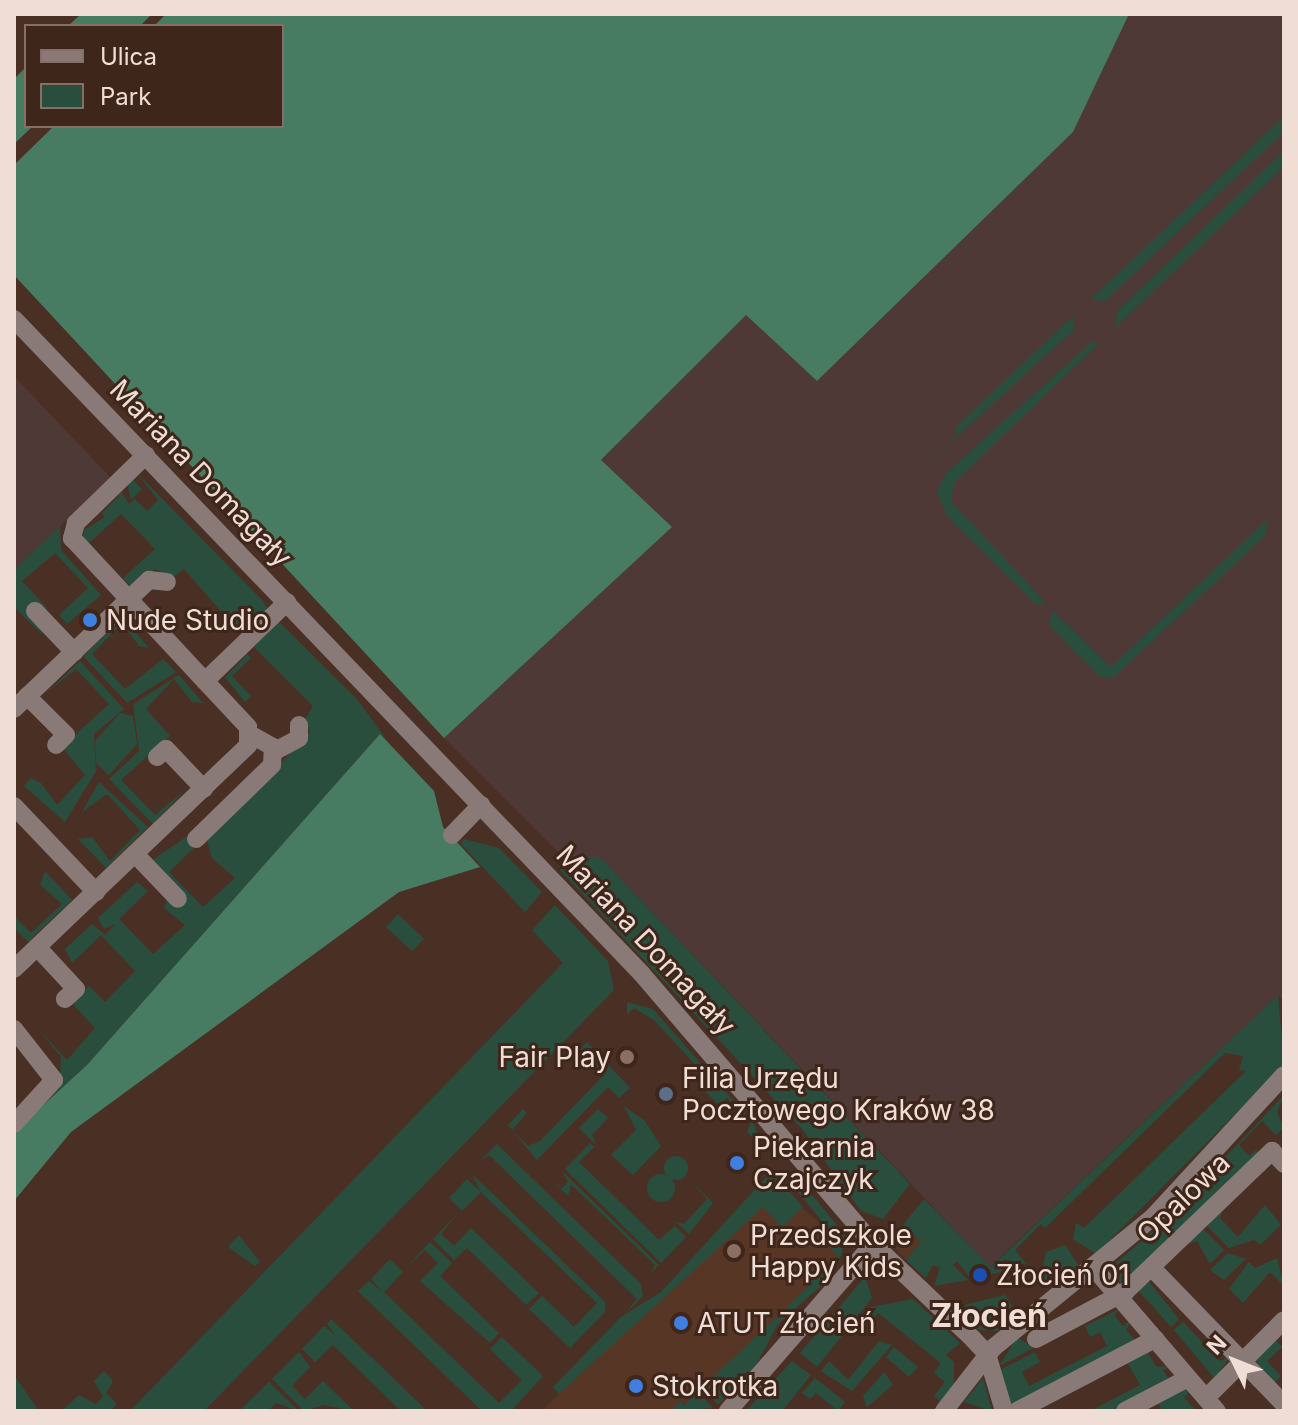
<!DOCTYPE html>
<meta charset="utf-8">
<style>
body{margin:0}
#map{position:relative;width:1298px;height:1425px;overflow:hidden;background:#4a3024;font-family:Inter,sans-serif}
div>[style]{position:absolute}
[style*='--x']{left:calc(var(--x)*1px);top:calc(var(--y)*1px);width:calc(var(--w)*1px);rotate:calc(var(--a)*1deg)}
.built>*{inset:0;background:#573626}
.industrial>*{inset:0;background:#4e3936}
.green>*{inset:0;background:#2a4e3d}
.round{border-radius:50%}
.forest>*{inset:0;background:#477c63}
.minor>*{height:18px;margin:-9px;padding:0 9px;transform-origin:9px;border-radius:9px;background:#897a78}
.dots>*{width:22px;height:22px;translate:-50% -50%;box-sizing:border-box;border:4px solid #3f261a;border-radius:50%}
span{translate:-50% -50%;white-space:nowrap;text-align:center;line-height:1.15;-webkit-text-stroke:6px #3f261a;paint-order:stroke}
.street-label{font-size:28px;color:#f0ded6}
.poi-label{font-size:28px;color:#f0ded6}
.left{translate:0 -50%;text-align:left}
.right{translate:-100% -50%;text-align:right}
.quarter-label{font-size:32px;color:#f0ded6;font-weight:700}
.frame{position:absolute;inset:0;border:16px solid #f0ded6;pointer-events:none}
.legend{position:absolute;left:24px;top:24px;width:260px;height:104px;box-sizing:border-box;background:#3f261a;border:2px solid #867065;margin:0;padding:10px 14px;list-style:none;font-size:24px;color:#f0ded6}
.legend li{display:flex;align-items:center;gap:16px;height:40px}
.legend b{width:40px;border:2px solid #867065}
.north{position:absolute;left:1194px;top:1321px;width:80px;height:80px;-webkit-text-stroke:6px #3f261a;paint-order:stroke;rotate:313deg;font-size:22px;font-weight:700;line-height:32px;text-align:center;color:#f0ded6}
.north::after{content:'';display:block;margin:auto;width:28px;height:36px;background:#f0ded6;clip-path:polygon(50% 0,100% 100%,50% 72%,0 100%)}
</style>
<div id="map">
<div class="built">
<div style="clip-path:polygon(778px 1188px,832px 1233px,840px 1259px,834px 1268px,677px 1411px,541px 1411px)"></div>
<div style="clip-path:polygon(903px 1225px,921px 1242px,906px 1260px,892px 1245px)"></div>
</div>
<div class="industrial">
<div style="clip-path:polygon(1129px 14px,1284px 14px,1284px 1001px,1278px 995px,990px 1267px,600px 857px,563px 857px,444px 738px,671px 527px,601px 461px,746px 315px,817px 381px,1073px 132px)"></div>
<div style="clip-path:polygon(14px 376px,111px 478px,14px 570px)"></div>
</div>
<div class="green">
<div style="clip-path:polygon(1284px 116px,1284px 132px,1105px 301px,1090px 300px)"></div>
<div style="clip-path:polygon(1284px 151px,1284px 167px,1116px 327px,1117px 311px)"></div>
<div style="clip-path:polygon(1073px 316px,1075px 329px,928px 463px,957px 435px,955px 428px)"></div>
<div style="clip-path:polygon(1093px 341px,1098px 344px,954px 483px,951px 501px,1045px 602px,1037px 605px,947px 516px,937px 492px,946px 473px)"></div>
<div style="clip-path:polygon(137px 473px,263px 601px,268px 609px,241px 634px,184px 569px,173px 577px,154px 569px,131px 587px,123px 578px,155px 549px,121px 514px,89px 543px,113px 571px,83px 539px,84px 530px,105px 517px,102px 513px,119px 496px,119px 489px,131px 478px,142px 489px,131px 500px,127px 483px,120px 490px,129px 504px,135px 499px,147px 511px,158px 500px)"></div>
<div style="clip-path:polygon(1267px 520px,1266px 535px,1112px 679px,1099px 676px,1049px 625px,1053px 611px,1111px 667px)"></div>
<div style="clip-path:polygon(60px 526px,61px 550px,101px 595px,67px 624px,59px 615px,88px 588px,55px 553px,22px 581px,47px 608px,42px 634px,14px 607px,14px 570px)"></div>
<div style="clip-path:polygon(124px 618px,149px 648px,139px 646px,122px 623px,92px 654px,125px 689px,163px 659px,176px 672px,127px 703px,83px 656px)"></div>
<div style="clip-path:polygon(277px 620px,356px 698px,389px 743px,380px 734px,87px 1065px,36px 1112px,60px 1075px,61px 1057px,41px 1032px,67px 1060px,95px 1028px,71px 1002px,89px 986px,105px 1002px,135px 971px,101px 935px,72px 963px,65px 949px,92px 924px,105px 935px,115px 924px,104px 929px,98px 918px,137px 882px,148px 891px,119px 919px,153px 954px,185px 925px,164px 908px,167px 901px,141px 868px,189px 835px,198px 844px,169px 872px,203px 907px,235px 878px,212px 858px,207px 841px,310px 732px,305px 719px,313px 706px,254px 647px)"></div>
<div style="clip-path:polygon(247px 654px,251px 658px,232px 676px,251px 696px,245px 702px,225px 677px)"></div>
<div style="clip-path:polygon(80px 661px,124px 709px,94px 734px,96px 771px,65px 822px,24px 786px,31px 778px,41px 783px,57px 805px,85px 775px,62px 747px,109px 704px,76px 669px,45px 694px)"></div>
<div style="clip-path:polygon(179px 675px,203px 703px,192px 702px,174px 679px,146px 709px,170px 736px,121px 780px,155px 815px,186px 789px,153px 824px,109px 779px,139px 751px,133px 704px)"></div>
<div style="clip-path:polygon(120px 713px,133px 716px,137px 744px,109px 775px,96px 763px,95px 741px)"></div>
<div style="clip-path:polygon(99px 782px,148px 827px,106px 868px,78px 839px,92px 837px,110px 861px,140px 830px,107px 794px,82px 812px)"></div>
<div style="clip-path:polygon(464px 839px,499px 848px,542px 892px,525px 912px,460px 843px)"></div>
<div style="clip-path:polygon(563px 857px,600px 857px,910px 1184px,883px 1219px,861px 1211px,802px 1129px,558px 868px)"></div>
<div style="clip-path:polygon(45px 871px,72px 900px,28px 942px,14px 928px,14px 916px,31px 933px,62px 904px,40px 885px)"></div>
<div style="clip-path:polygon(555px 905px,608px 961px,614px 990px,204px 1411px,130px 1411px,563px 963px,532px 930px)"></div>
<div style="clip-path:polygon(398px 914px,424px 939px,412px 951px,386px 927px)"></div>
<div style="clip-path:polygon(1278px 995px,1284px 1065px,1096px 1254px,1073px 1239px,1076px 1223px,1084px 1228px,1246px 1071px,1239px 1070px,1243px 1056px,1225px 1053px,1045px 1228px,1041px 1224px,1015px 1250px,1027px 1265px,1004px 1259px,1005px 1271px,971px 1279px,957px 1261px,953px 1265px,968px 1280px,934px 1286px,940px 1268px,933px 1265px,926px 1278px,906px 1260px,921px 1242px,903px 1225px,924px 1199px,991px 1267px)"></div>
<div style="clip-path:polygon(627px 1002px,653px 1009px,754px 1124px,761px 1145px,747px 1132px,751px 1122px,727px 1098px,719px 1105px,706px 1092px,713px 1084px,655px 1021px,634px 1008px,627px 1015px)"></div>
<div style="clip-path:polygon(587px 1042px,630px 1088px,619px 1098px,608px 1087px,537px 1160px,508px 1125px,523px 1109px,527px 1113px,512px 1130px,528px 1146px,540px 1141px,603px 1076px,583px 1056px,573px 1057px)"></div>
<div style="clip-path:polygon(1284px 1095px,1277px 1113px,1284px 1127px,1276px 1135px,1262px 1121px,1239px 1145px,1249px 1156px,1257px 1149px,1258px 1157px,1123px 1287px,1110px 1268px,1165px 1221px)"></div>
<div style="clip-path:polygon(624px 1106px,645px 1121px,661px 1146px,633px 1175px,611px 1155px,636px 1130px)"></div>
<div style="clip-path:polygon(598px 1109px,608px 1118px,592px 1135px,596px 1145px,579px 1128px)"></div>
<div style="clip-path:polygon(590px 1143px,594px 1147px,579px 1162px,659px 1240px,675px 1226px,686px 1237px,661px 1263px,565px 1169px)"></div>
<div style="clip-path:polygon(497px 1144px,641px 1284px,643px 1296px,624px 1315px,637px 1299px,489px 1155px,480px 1161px)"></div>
<div class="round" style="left:664px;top:1156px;width:24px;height:24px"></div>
<div style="clip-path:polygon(562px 1171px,659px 1265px,650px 1274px,655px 1265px,579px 1192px,571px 1185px,568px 1196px,553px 1181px,562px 1188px,568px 1182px)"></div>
<div style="clip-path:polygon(772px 1171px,803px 1207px,782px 1227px,763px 1207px,559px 1394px,553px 1387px,621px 1317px,661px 1292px)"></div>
<div style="clip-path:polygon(472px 1174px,605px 1302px,605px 1312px,570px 1348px,529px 1309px,542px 1296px,574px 1327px,597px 1303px,481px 1192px,462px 1211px,449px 1198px,467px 1179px,481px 1192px)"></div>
<div class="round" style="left:647px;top:1174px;width:28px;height:28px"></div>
<div style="clip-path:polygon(689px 1179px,713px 1203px,689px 1234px,676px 1222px,684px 1224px,707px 1199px)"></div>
<div style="clip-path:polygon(788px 1180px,802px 1183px,846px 1236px,840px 1259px,825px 1241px,831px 1232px)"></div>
<div style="clip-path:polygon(1265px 1205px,1281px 1225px,1260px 1245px,1254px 1240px,1229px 1248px,1205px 1224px,1223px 1206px,1220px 1218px,1238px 1237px)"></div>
<div style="clip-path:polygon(458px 1213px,441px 1234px,454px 1246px,471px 1228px,539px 1293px,526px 1305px,467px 1248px,454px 1260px,433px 1239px)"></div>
<div style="clip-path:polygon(1201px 1227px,1224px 1250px,1210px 1264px,1197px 1241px,1182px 1246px)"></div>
<div style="clip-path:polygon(239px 1235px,260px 1262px,255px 1266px,228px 1247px)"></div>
<div style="clip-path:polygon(430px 1242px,452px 1263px,440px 1276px,499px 1333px,490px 1343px,420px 1281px,438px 1263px,425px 1250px,405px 1268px)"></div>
<div style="clip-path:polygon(1065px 1245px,1080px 1268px,1063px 1281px,1040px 1281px,1046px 1252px)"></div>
<div style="clip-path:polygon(1228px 1253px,1246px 1259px,1224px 1280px,1210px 1270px)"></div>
<div style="clip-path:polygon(1277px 1258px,1284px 1286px,1270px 1272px,1243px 1303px,1229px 1289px,1249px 1262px,1255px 1268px)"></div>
<div style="clip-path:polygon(390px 1259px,403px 1272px,384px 1292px,499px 1403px,522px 1380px,490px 1349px,502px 1337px,543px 1376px,511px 1411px,482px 1411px,358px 1291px,369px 1281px,383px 1292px,371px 1279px)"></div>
<div style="clip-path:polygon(815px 1266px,832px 1265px,831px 1277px,778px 1324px,753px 1371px,718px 1404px,702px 1388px,811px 1284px,806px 1276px)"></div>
<div style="clip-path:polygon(865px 1277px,872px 1298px,817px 1367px,800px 1353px)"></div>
<div style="clip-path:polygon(1147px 1279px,1179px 1319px,1171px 1327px,1137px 1289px)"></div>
<div style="clip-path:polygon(1005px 1295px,1018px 1315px,998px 1331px,978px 1330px,951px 1308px)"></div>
<div style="clip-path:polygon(913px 1299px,960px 1343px,946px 1355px,954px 1362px,954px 1388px,942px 1403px,934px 1396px,945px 1382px,934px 1373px,941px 1363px,878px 1313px,872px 1320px,865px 1315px,871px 1307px)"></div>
<div style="clip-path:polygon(1114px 1305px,1088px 1319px,999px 1366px,1017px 1337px,1032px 1347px)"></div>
<div style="clip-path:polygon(1121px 1308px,1114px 1315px,1123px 1326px,1131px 1320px,1126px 1330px,1135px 1340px,1144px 1336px,1011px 1407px,1000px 1370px,1035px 1352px,1040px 1362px,1022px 1372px,1029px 1386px,1107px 1346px,1100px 1332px,1090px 1337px,1085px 1326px)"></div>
<div style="clip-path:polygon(331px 1319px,389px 1374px,427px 1411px,401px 1411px,333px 1345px,315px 1362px,302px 1349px,324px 1326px,336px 1336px,327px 1324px)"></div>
<div style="clip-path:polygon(1183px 1322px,1220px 1361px,1230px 1356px,1215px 1379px,1174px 1330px)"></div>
<div style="clip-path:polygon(1273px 1337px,1282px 1347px,1267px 1361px,1281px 1376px,1272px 1385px,1253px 1357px)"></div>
<div style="clip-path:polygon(879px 1341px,892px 1345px,852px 1391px,821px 1371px,829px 1361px,848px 1380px)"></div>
<div style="clip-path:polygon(894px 1347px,918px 1367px,909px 1377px,886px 1357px)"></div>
<div style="clip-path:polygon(1154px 1348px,1148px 1354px,1157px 1367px,1171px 1366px,1163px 1370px,1168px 1378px,1117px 1411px,1090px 1411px,1140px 1385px,1126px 1360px)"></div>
<div style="clip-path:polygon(299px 1352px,310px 1367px,292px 1386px,305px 1399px,323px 1381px,354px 1411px,324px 1405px,304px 1411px,272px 1379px)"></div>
<div style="clip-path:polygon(792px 1361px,811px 1375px,782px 1411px,746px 1411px)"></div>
<div style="clip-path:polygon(104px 1371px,113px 1381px,106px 1393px,117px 1404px,110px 1411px,62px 1411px,79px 1395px,96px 1404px,103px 1397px,94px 1381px)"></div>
<div style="clip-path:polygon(884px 1372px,893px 1385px,867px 1407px,863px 1396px)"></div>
<div style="clip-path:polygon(14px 1375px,39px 1411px,14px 1411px)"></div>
<div style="clip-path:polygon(815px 1378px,845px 1402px,838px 1411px,816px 1393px,810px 1399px,802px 1393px)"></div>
<div style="clip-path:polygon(983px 1378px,992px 1411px,964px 1402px)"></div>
<div style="clip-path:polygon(269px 1382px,299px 1411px,276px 1403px,268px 1411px,241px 1409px)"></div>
<div style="clip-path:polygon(1181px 1387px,1192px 1390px,1184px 1397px,1196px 1411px,1162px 1411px,1157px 1400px)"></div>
<div style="clip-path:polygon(698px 1392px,713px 1408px,672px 1411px,679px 1401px,684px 1405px)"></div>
</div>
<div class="forest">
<div style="clip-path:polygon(81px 14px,152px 14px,140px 26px,68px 26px)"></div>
<div style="clip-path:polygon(166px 14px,1129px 14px,1073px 132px,817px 381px,746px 315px,601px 460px,672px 527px,444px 738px,14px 275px,14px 165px,54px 126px,282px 126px,282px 26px,154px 26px)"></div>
<div style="clip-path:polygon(26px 67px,26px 126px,33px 126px,14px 144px,14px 79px)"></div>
<div style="clip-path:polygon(380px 734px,434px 791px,443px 827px,480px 867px,399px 892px,71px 1132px,14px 1201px,14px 1132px,87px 1065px)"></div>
</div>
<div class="minor">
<div style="--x:14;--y:319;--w:906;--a:46.21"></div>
<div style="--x:641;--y:973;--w:357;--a:49.4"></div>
<div style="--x:873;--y:1244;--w:138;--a:43.5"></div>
<div style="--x:973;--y:1339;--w:21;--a:47"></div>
<div style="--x:987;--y:1354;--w:59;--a:73.4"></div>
<div style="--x:146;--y:455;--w:98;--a:135.8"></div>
<div style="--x:76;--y:523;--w:16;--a:105"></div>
<div style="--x:72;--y:538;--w:195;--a:47.1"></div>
<div style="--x:35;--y:611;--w:57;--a:46.4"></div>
<div style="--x:27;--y:696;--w:55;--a:45"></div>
<div style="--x:66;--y:735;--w:14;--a:135"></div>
<div style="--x:14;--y:709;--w:187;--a:-43.7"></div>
<div style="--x:149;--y:580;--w:18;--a:6"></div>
<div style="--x:275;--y:751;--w:27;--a:-28"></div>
<div style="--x:299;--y:738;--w:13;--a:-90"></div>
<div style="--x:157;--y:757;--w:12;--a:-42"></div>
<div style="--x:166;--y:749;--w:55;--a:46.5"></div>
<div style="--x:14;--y:806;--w:119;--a:46.4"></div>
<div style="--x:452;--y:835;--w:42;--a:-46"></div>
<div style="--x:196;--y:839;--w:106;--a:-44.2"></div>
<div style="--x:272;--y:765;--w:18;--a:-87"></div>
<div style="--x:273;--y:747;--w:25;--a:-151"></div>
<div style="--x:135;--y:854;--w:62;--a:46.3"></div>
<div style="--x:37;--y:947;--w:57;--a:47.1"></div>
<div style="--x:76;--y:989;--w:15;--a:138"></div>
<div style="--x:14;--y:969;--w:324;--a:-43.7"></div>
<div style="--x:248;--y:745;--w:18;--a:-90"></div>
<div style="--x:248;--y:727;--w:63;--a:-133.1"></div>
<div style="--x:205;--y:681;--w:114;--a:-43.9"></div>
<div style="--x:14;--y:1029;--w:65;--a:51.9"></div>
<div style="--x:54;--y:1080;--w:59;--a:132.3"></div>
<div style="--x:1093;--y:1267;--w:190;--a:49.3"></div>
<div style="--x:1152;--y:1268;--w:190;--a:45.9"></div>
<div style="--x:1036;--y:1339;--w:101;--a:-27.8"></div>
<div style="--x:1125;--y:1292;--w:204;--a:-43.8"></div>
<div style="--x:1272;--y:1151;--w:18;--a:47"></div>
<div style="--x:1206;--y:1398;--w:110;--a:-45"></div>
<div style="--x:728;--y:1411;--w:221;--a:-49"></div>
<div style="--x:944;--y:1411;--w:80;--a:-52.1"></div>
<div style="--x:993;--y:1348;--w:207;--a:-39.3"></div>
<div style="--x:1153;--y:1217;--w:193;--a:-47.3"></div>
<div style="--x:1017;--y:1411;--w:156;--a:-27.6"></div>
<div style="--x:1125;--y:1411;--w:71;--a:-27.6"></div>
</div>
<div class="dots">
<div style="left:90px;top:620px;background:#3f7fe0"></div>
<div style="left:627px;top:1057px;background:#8d6e63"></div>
<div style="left:666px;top:1094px;background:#5c6f8a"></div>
<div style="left:737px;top:1163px;background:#3f7fe0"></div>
<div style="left:734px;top:1251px;background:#8d6e63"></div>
<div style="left:980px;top:1275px;background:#1a4fb4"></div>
<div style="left:681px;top:1323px;background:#3f7fe0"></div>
<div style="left:636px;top:1386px;background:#3f7fe0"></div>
</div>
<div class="street-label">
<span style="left:201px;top:473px;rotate:46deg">Mariana Domagały</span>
<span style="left:646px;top:940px;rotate:47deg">Mariana Domagały</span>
<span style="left:1183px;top:1198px;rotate:-44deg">Opalowa</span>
</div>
<div class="poi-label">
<span class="left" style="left:106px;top:620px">Nude Studio</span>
<span class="right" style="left:611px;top:1057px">Fair Play</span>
<span class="left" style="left:682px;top:1094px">Filia Urzędu<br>Pocztowego Kraków 38</span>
<span class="left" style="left:753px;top:1163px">Piekarnia<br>Czajczyk</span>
<span class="left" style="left:750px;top:1251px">Przedszkole<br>Happy Kids</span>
<span class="left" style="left:996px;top:1275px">Złocień 01</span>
<span class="left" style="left:697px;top:1323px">ATUT Złocień</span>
<span class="left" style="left:652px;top:1386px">Stokrotka</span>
</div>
<div class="quarter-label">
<span style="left:989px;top:1316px">Złocień</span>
</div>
<div class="frame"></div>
<ul class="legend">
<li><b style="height:10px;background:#897a78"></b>Ulica</li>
<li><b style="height:22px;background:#2a4e3d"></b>Park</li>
</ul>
<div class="north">N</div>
</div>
